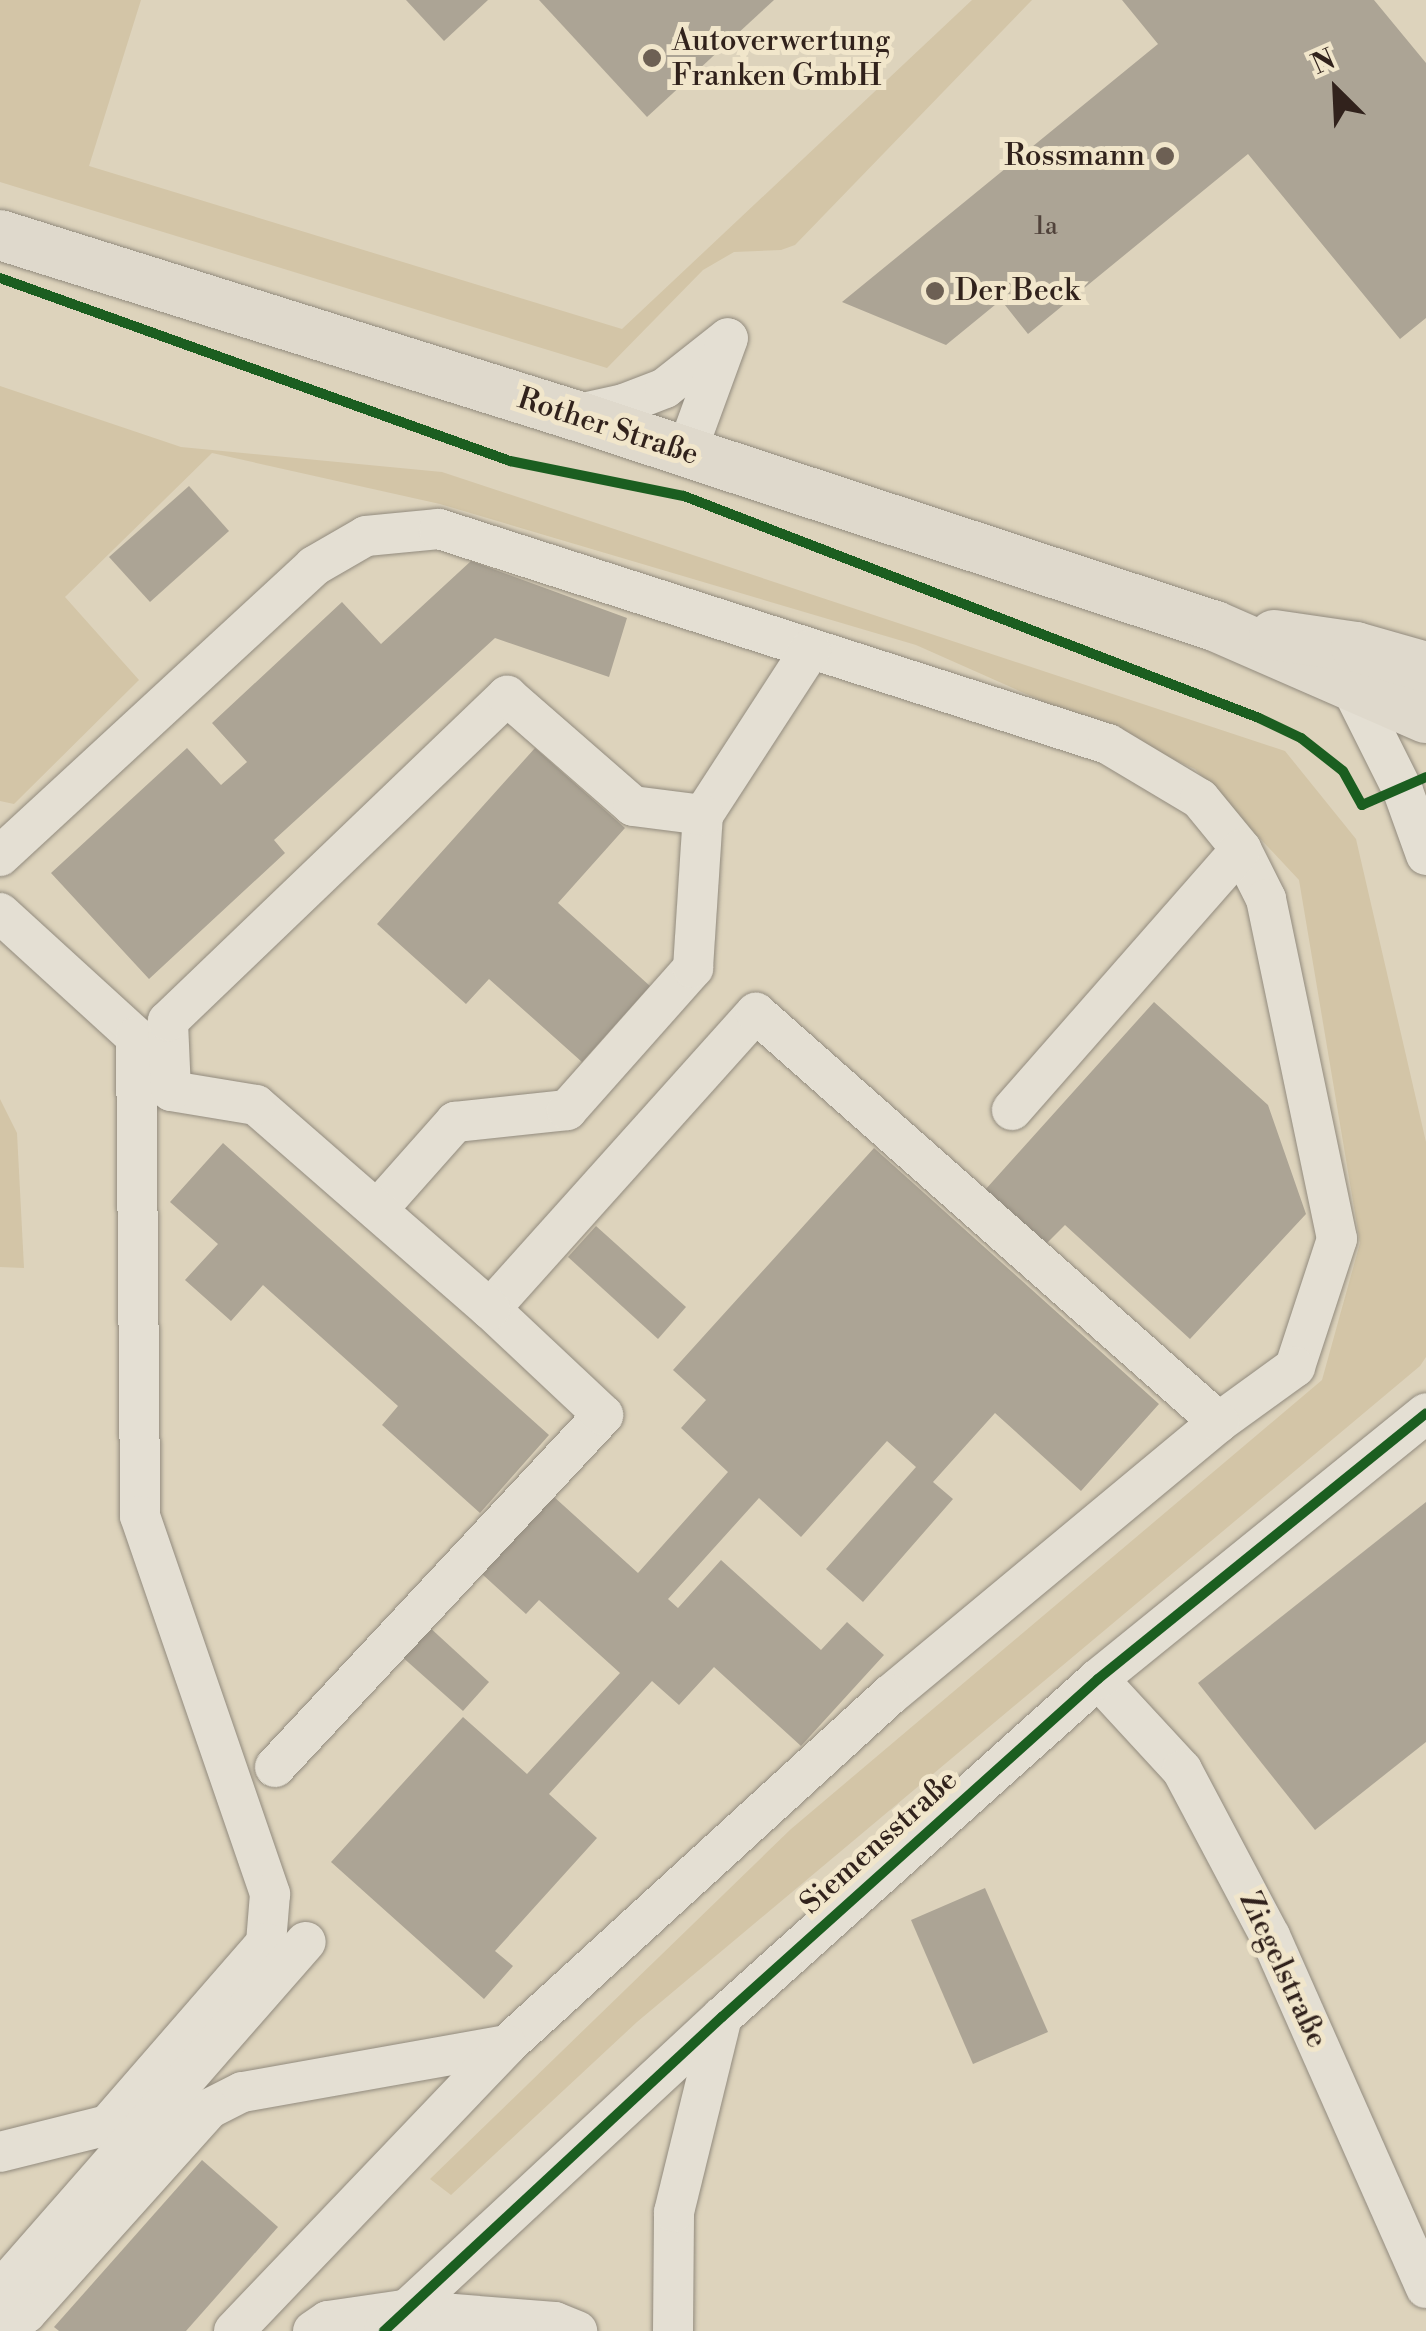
<!DOCTYPE html>
<meta charset="utf-8">
<style>
body{margin:0}
#map{position:relative;width:1426px;height:2331px;overflow:hidden;background:#ddd3bc;font-family:"Libre Bodoni",serif}
div>[style]{position:absolute}
[style*='--x']{left:calc(var(--x)*1px);top:calc(var(--y)*1px);width:calc(var(--w)*1px);rotate:calc(var(--a)*1deg)}
.green>*{inset:0;background:#d3c5a7}
.building>*{inset:0;background:#aca495}
.roads{filter:drop-shadow(0 0 2px #928b7e) drop-shadow(0 0 2px #928b7e)}
.minor>*{height:40px;margin:-20px;padding:0 20px;transform-origin:20px;border-radius:20px;background:#e4dfd3}
.major>*{height:50px;margin:-25px;padding:0 25px;transform-origin:25px;border-radius:25px;background:#dfd9cc}
.cycleway>*{height:10px;margin:-5px;padding:0 5px;transform-origin:5px;border-radius:5px;background:#1b5e20}
.dots>*{width:28px;height:28px;translate:-50% -50%;box-sizing:border-box;border:5px solid #f1e6cb;border-radius:50%}
span{translate:-50% -50%;white-space:nowrap;text-align:center;line-height:1.15;-webkit-text-stroke:10px #f1e6cb;paint-order:stroke}
.number-label{font-size:25px;color:#50423a}
.number-label span{-webkit-text-stroke-width:0}
.poi-label{font-size:30px;color:#31221c}
.left{translate:0 -50%;text-align:left}
.right{translate:-100% -50%;text-align:right}
.street-label{font-size:30px;color:#31221c}
.north{position:absolute;left:1286px;top:40px;width:100px;height:100px;-webkit-text-stroke:8px #f1e6cb;paint-order:stroke;rotate:336deg;font-size:28px;font-weight:700;line-height:40px;text-align:center;color:#31221c}
.north::after{content:'';display:block;margin:auto;width:35px;height:45px;background:#31221c;clip-path:polygon(50% 0,100% 100%,50% 72%,0 100%)}
</style>
<div id="map">
<div class="green">
<div style="clip-path:polygon(0 0,141px 0,89px 166px,622px 329px,972px 0,1032px 0,795px 245px,781px 250px,734px 252px,703px 270px,607px 368px,0 182px)"></div>
<div style="clip-path:polygon(0 386px,181px 447px,442px 472px,1285px 751px,1356px 839px,1426px 1142px,1426px 1357px,1420px 1366px,637px 2022px,451px 2195px,430px 2179px,791px 1829px,1322px 1380px,1360px 1243px,1299px 880px,1195px 769px,916px 645px,440px 504px,212px 453px,65px 597px,139px 680px,14px 804px,0 801px)"></div>
<div style="clip-path:polygon(0 1099px,17px 1133px,24px 1268px,0 1267px)"></div>
</div>
<div class="building">
<div style="clip-path:polygon(406px 0,488px 0,444px 41px)"></div>
<div style="clip-path:polygon(539px 0,774px 0,647px 117px)"></div>
<div style="clip-path:polygon(1122px 0,1374px 0,1426px 63px,1426px 318px,1400px 339px,1248px 154px,1028px 334px,1001px 300px,946px 345px,842px 302px,1158px 44px)"></div>
<div style="clip-path:polygon(189px 486px,229px 531px,150px 602px,109px 557px)"></div>
<div style="clip-path:polygon(471px 561px,627px 618px,609px 677px,495px 638px,274px 840px,285px 853px,149px 979px,51px 873px,187px 748px,221px 785px,247px 762px,212px 723px,342px 602px,381px 644px)"></div>
<div style="clip-path:polygon(535px 748px,625px 828px,558px 903px,650px 986px,582px 1062px,489px 979px,466px 1004px,377px 924px)"></div>
<div style="clip-path:polygon(1154px 1002px,1268px 1105px,1306px 1214px,1190px 1339px,1065px 1225px,1044px 1246px,985px 1190px)"></div>
<div style="clip-path:polygon(223px 1143px,549px 1435px,480px 1513px,382px 1425px,398px 1406px,263px 1285px,231px 1321px,185px 1280px,218px 1244px,170px 1202px)"></div>
<div style="clip-path:polygon(874px 1148px,1159px 1404px,1081px 1491px,995px 1413px,933px 1482px,953px 1499px,863px 1602px,826px 1569px,916px 1467px,887px 1441px,801px 1537px,759px 1498px,668px 1599px,678px 1608px,721px 1560px,821px 1650px,847px 1622px,884px 1655px,801px 1746px,714px 1667px,679px 1705px,652px 1681px,549px 1794px,597px 1838px,495px 1951px,513px 1966px,484px 1999px,331px 1862px,463px 1717px,527px 1774px,620px 1673px,539px 1600px,526px 1614px,482px 1574px,553px 1496px,638px 1573px,728px 1472px,681px 1428px,706px 1400px,673px 1370px)"></div>
<div style="clip-path:polygon(596px 1226px,686px 1307px,658px 1339px,568px 1257px)"></div>
<div style="clip-path:polygon(1426px 1502px,1426px 1742px,1315px 1830px,1198px 1683px)"></div>
<div style="clip-path:polygon(427px 1625px,489px 1682px,463px 1711px,400px 1655px)"></div>
<div style="clip-path:polygon(985px 1888px,1048px 2032px,973px 2064px,911px 1920px)"></div>
<div style="clip-path:polygon(202px 2160px,278px 2227px,186px 2331px,59px 2331px,54px 2327px)"></div>
</div>
<div class="roads">
<div class="minor">
<div style="--x:574;--y:415;--w:51;--a:-12.4"></div>
<div style="--x:624;--y:404;--w:44;--a:-21.3"></div>
<div style="--x:665;--y:388;--w:80;--a:-38.4"></div>
<div style="--x:686;--y:453;--w:122;--a:-69.9"></div>
<div style="--x:1352;--y:689;--w:114;--a:63.4"></div>
<div style="--x:1403;--y:791;--w:68;--a:70.2"></div>
<div style="--x:0;--y:856;--w:427;--a:-42.7"></div>
<div style="--x:314;--y:566;--w:60;--a:-30"></div>
<div style="--x:366;--y:536;--w:73;--a:-5.5"></div>
<div style="--x:439;--y:529;--w:703;--a:17.82"></div>
<div style="--x:1108;--y:744;--w:107;--a:30.9"></div>
<div style="--x:1200;--y:799;--w:65;--a:50.6"></div>
<div style="--x:1241;--y:849;--w:56;--a:63.4"></div>
<div style="--x:1266;--y:899;--w:347;--a:78.2"></div>
<div style="--x:1337;--y:1239;--w:135;--a:108.2"></div>
<div style="--x:1295;--y:1367;--w:94;--a:144.1"></div>
<div style="--x:1219;--y:1422;--w:428;--a:140.3"></div>
<div style="--x:890;--y:1695;--w:519;--a:137.58"></div>
<div style="--x:507;--y:2045;--w:269;--a:169.9"></div>
<div style="--x:242;--y:2092;--w:37;--a:153"></div>
<div style="--x:209;--y:2109;--w:274;--a:131.9"></div>
<div style="--x:26;--y:2313;--w:31;--a:147"></div>
<div style="--x:0;--y:913;--w:184;--a:42.4"></div>
<div style="--x:136;--y:1037;--w:479;--a:89.5"></div>
<div style="--x:140;--y:1516;--w:400;--a:71"></div>
<div style="--x:270;--y:1894;--w:49;--a:94.7"></div>
<div style="--x:266;--y:1943;--w:241;--a:131"></div>
<div style="--x:108;--y:2125;--w:111;--a:166"></div>
<div style="--x:1012;--y:1110;--w:347;--a:-48.7"></div>
<div style="--x:377;--y:1210;--w:118;--a:-48.4"></div>
<div style="--x:455;--y:1122;--w:113;--a:-6.1"></div>
<div style="--x:567;--y:1110;--w:190;--a:-48.4"></div>
<div style="--x:693;--y:968;--w:153;--a:-86.3"></div>
<div style="--x:703;--y:815;--w:197;--a:-57"></div>
<div style="--x:490;--y:1309;--w:398;--a:-48.1"></div>
<div style="--x:756;--y:1013;--w:618;--a:41.46"></div>
<div style="--x:1098;--y:1679;--w:124;--a:47.3"></div>
<div style="--x:1182;--y:1770;--w:188;--a:62.1"></div>
<div style="--x:1270;--y:1936;--w:385;--a:66.1"></div>
<div style="--x:275;--y:1767;--w:481;--a:-47"></div>
<div style="--x:603;--y:1415;--w:155;--a:-136.8"></div>
<div style="--x:490;--y:1309;--w:310;--a:-138.9"></div>
<div style="--x:256;--y:1105;--w:86;--a:-170.6"></div>
<div style="--x:171;--y:1091;--w:70;--a:-92.5"></div>
<div style="--x:168;--y:1021;--w:470;--a:-43.8"></div>
<div style="--x:507;--y:696;--w:167;--a:41.1"></div>
<div style="--x:633;--y:806;--w:71;--a:7.3"></div>
<div style="--x:0;--y:2291;--w:464;--a:-48.8"></div>
<div style="--x:234;--y:2331;--w:395;--a:-46.3"></div>
<div style="--x:313;--y:2331;--w:18;--a:-34"></div>
<div style="--x:328;--y:2321;--w:76;--a:-8.3"></div>
<div style="--x:403;--y:2310;--w:152;--a:4.5"></div>
<div style="--x:555;--y:2322;--w:24;--a:22"></div>
<div style="--x:384;--y:2331;--w:461;--a:-42.9"></div>
<div style="--x:722;--y:2017;--w:506;--a:-41.95"></div>
<div style="--x:1098;--y:1679;--w:422;--a:-39"></div>
<div style="--x:673;--y:2331;--w:119;--a:-89.5"></div>
<div style="--x:674;--y:2212;--w:201;--a:-76.2"></div>
</div>
<div class="major">
<div style="--x:0;--y:235;--w:602;--a:17.41"></div>
<div style="--x:574;--y:415;--w:675;--a:18.22"></div>
<div style="--x:1215;--y:626;--w:230;--a:23.6"></div>
<div style="--x:1274;--y:635;--w:83;--a:8.3"></div>
<div style="--x:1356;--y:647;--w:73;--a:15.9"></div>
</div>
</div>
<div class="cycleway">
<div style="--x:0;--y:278;--w:542;--a:19.74"></div>
<div style="--x:510;--y:461;--w:177;--a:11.4"></div>
<div style="--x:684;--y:496;--w:616;--a:21.11"></div>
<div style="--x:1259;--y:718;--w:47;--a:25.5"></div>
<div style="--x:1301;--y:738;--w:53;--a:38.2"></div>
<div style="--x:1343;--y:771;--w:39;--a:61"></div>
<div style="--x:1362;--y:805;--w:70;--a:-23.6"></div>
<div style="--x:384;--y:2331;--w:461;--a:-42.9"></div>
<div style="--x:722;--y:2017;--w:506;--a:-41.95"></div>
<div style="--x:1098;--y:1679;--w:422;--a:-39"></div>
</div>
<div class="dots">
<div style="left:652px;top:58px;background:#6d6054"></div>
<div style="left:1165px;top:156px;background:#6d6054"></div>
<div style="left:935px;top:291px;background:#6d6054"></div>
</div>
<div class="number-label">
<span style="left:1046px;top:227px">1a</span>
</div>
<div class="poi-label">
<span class="left" style="left:672px;top:58px">Autoverwertung<br>Franken GmbH</span>
<span class="right" style="left:1145px;top:156px">Rossmann</span>
<span class="left" style="left:955px;top:291px">Der Beck</span>
</div>
<div class="street-label">
<span style="left:608px;top:427px;rotate:18deg">Rother Straße</span>
<span style="left:879px;top:1842px;rotate:-42deg">Siemensstraße</span>
<span style="left:1283px;top:1970px;rotate:65deg">Ziegelstraße</span>
</div>
<div class="north">N</div>
</div>
